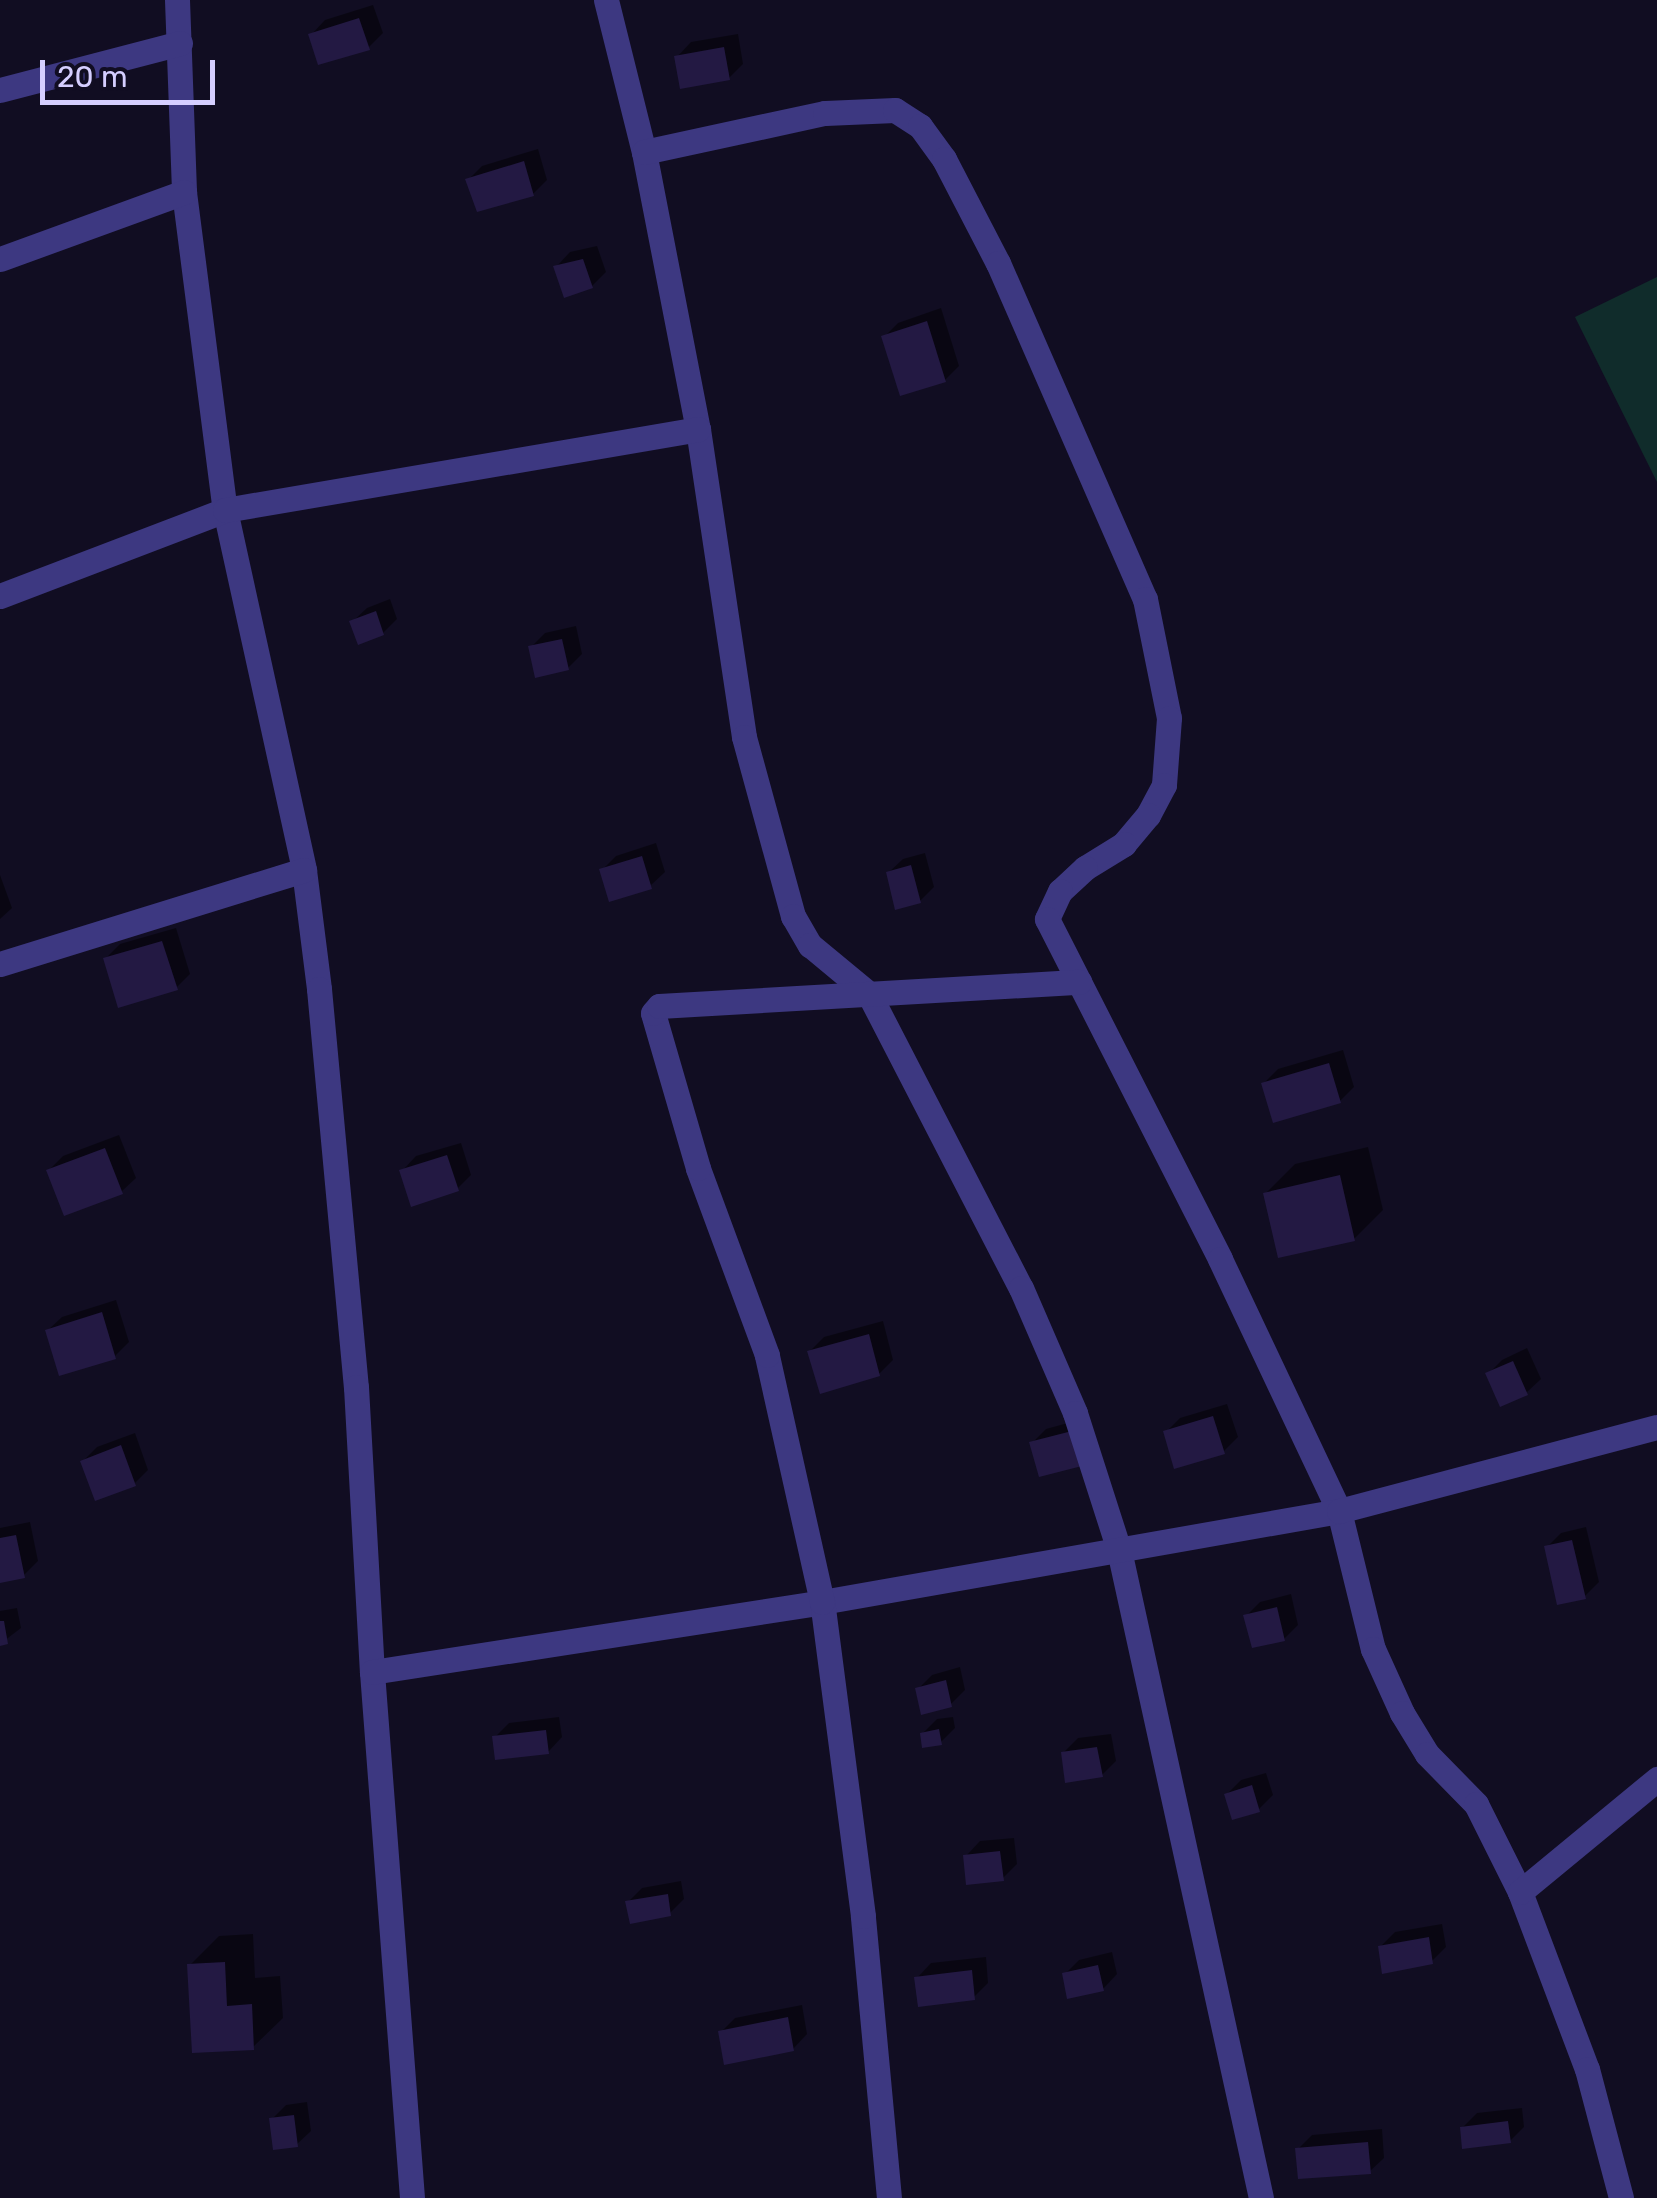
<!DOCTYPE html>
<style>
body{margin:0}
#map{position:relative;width:1657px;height:2198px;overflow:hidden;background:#110d22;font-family:Rubik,sans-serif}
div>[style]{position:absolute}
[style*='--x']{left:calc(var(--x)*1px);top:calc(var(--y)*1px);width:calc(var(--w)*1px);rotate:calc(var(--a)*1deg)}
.green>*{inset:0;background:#102c2b}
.shadow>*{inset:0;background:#0007}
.building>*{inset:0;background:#231943}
.minor>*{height:25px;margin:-12.5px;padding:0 12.5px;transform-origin:12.5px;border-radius:12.5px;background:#3d3881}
span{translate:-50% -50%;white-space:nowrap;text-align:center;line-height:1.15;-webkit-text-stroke:9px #110d22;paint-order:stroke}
.scale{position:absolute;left:40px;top:60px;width:175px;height:45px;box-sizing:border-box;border:5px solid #d5ceff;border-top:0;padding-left:12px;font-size:30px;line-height:35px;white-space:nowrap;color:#d5ceff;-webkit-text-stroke:8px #110d22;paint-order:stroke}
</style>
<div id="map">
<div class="green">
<div style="clip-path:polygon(1657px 277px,1657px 482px,1575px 317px)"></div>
</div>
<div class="shadow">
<div style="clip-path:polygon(373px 5px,383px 33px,368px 48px,311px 35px,325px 20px)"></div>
<div style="clip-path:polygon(738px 34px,743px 64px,729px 78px,677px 57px,691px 42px)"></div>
<div style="clip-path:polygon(538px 149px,547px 180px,533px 194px,468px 180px,482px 166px)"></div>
<div style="clip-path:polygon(597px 246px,606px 272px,592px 286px,556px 267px,570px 252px)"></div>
<div style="clip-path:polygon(941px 308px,959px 366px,945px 380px,884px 337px,898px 323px)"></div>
<div style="clip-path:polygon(390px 599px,397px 619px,383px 633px,352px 622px,367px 608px)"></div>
<div style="clip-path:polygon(576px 626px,582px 654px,568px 668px,531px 647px,545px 633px)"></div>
<div style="clip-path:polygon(656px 843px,665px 872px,650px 886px,602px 870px,616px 856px)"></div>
<div style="clip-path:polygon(925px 853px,934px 887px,920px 901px,888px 873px,903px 859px)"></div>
<div style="clip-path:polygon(0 875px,12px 908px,0 919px)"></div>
<div style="clip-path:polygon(176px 928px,190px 974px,176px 988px,106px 958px,120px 944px)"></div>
<div style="clip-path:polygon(1343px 1050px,1354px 1087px,1340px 1101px,1264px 1083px,1278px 1069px)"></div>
<div style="clip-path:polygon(119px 1135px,136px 1178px,121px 1192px,49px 1170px,63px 1156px)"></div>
<div style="clip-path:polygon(461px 1143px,471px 1175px,457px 1189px,402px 1171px,416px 1156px)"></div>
<div style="clip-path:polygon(1368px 1147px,1383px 1210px,1354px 1239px,1266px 1193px,1295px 1164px)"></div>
<div style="clip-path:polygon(116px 1300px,129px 1342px,115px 1356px,47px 1331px,62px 1317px)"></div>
<div style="clip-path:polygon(883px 1321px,893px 1360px,879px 1374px,810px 1351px,824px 1337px)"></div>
<div style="clip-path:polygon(1527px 1348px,1541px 1379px,1526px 1393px,1488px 1374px,1502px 1360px)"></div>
<div style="clip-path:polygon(1227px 1404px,1238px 1437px,1223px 1452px,1166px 1432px,1180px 1418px)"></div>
<div style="clip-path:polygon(1086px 1418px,1095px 1449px,1032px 1443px,1046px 1429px)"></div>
<div style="clip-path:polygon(135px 1433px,148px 1470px,134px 1484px,83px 1461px,97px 1447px)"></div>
<div style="clip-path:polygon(30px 1522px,38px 1561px,23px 1576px,0 1580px,0 1528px)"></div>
<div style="clip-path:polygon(1586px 1527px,1599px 1582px,1585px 1596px,1547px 1547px,1561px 1533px)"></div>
<div style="clip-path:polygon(1291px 1594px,1298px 1625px,1284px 1639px,1246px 1616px,1260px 1602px)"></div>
<div style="clip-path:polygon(17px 1608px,21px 1628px,0 1644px,0 1611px)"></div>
<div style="clip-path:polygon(960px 1667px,965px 1690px,951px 1704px,918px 1689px,932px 1675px)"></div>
<div style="clip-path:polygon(559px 1717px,562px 1737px,548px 1752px,495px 1737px,509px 1723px)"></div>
<div style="clip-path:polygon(953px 1717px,955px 1728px,940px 1743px,923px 1733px,937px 1719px)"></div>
<div style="clip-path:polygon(1111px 1734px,1116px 1761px,1102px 1775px,1064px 1752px,1078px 1738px)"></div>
<div style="clip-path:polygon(1266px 1773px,1273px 1795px,1258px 1810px,1227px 1794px,1241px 1780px)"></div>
<div style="clip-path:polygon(1014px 1838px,1017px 1864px,1003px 1878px,966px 1856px,980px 1841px)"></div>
<div style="clip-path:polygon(681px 1881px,684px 1899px,670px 1913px,628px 1902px,642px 1888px)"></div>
<div style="clip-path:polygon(1442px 1924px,1446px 1947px,1432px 1961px,1380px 1947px,1395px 1932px)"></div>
<div style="clip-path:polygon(253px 1934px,255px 1978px,280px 1976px,283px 2018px,253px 2047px,190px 1965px,219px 1936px)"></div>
<div style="clip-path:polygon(1112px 1952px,1117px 1974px,1103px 1989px,1065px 1974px,1079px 1960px)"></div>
<div style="clip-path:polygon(986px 1957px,988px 1983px,974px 1997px,917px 1978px,931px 1963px)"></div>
<div style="clip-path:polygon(802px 2005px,807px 2034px,793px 2049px,721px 2032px,735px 2018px)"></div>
<div style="clip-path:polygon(307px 2102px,311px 2131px,296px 2145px,272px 2119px,286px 2105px)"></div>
<div style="clip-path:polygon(1522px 2108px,1524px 2127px,1510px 2141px,1462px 2128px,1477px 2113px)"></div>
<div style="clip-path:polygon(1382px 2129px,1384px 2158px,1369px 2172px,1298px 2149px,1312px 2135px)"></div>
</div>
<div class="building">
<div style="clip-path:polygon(359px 18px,370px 50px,318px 65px,308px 34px)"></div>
<div style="clip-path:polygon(724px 47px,730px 80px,680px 89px,674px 56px)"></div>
<div style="clip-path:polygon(524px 161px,534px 196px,477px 212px,465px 179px)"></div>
<div style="clip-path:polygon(583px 259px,593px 288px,564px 298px,553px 266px)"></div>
<div style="clip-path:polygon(927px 321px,946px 382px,900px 396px,881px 336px)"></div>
<div style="clip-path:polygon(376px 611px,384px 635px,358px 645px,349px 621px)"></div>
<div style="clip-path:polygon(562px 639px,569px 670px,535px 678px,528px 646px)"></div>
<div style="clip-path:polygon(642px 856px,652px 889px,609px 902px,599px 869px)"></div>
<div style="clip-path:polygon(911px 865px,921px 903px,895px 910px,886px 872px)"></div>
<div style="clip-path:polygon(162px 941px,178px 990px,118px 1008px,103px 958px)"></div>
<div style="clip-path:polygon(1329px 1063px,1341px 1103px,1273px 1123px,1261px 1083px)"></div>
<div style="clip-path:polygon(105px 1148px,123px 1194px,64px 1216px,46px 1170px)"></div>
<div style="clip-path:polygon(447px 1155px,459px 1191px,411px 1207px,399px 1170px)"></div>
<div style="clip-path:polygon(1340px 1175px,1355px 1241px,1278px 1258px,1263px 1193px)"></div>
<div style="clip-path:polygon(102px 1312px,116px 1359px,59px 1376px,45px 1330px)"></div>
<div style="clip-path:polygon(869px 1334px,880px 1376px,820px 1394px,807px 1351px)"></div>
<div style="clip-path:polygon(1513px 1361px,1528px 1395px,1500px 1407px,1485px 1373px)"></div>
<div style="clip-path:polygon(1213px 1416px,1225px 1454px,1174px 1469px,1163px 1431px)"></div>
<div style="clip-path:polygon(1072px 1431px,1082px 1466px,1039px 1477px,1029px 1442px)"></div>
<div style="clip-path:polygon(121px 1445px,136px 1486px,95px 1501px,80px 1461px)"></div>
<div style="clip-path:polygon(16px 1535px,25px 1578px,0 1583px,0 1538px)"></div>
<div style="clip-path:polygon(1572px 1540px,1586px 1599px,1557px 1605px,1544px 1546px)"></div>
<div style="clip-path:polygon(1277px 1607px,1285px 1641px,1252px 1648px,1243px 1615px)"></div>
<div style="clip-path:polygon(0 1621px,4px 1621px,8px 1644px,0 1646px)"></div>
<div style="clip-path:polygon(946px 1680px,952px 1707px,921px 1715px,915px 1688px)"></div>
<div style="clip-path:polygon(939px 1729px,942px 1745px,922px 1748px,920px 1733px)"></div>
<div style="clip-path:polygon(546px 1730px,549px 1754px,495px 1760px,492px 1736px)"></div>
<div style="clip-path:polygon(1097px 1747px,1103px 1777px,1065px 1783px,1061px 1752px)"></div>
<div style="clip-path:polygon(1252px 1785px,1260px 1812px,1232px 1820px,1224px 1794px)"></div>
<div style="clip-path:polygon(1000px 1851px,1004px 1881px,966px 1885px,963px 1855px)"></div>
<div style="clip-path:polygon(668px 1894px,671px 1916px,630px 1924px,625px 1901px)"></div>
<div style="clip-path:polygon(1429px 1937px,1433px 1964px,1382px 1974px,1378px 1946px)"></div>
<div style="clip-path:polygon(225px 1962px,227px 2006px,252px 2004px,254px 2050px,192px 2053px,187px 1964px)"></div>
<div style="clip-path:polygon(1098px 1965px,1104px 1991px,1067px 1999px,1062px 1973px)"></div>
<div style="clip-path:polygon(972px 1970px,975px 2000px,918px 2007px,914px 1977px)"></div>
<div style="clip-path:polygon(788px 2017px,794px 2051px,724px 2065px,718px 2031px)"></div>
<div style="clip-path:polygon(294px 2115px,298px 2147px,273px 2150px,269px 2118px)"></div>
<div style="clip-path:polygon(1508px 2121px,1511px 2143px,1462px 2149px,1460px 2127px)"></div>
<div style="clip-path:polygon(1368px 2142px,1371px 2174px,1298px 2179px,1295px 2148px)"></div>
</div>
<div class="minor">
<div style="--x:177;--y:0;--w:192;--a:87.9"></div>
<div style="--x:184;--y:192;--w:321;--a:82.7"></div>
<div style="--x:225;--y:510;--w:369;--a:77.6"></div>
<div style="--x:304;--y:870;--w:120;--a:82.8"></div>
<div style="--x:319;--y:989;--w:400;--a:84.7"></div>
<div style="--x:356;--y:1387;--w:285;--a:86.8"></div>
<div style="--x:372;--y:1672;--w:528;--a:85.65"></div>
<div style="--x:606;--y:0;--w:157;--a:76"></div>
<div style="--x:644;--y:152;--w:282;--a:79"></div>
<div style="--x:698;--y:429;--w:311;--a:81.5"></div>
<div style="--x:744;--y:737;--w:186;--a:74.7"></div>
<div style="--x:793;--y:916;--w:34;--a:60"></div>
<div style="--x:810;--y:945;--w:77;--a:39.7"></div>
<div style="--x:869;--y:994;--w:331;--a:62.7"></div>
<div style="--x:1021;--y:1288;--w:136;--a:66.6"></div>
<div style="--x:1075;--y:1413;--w:144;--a:72.2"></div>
<div style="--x:1119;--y:1550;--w:663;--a:77.64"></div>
<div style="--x:0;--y:90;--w:186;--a:-14.6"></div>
<div style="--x:644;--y:152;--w:185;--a:-12.2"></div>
<div style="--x:825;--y:113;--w:70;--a:-2.5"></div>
<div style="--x:895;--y:110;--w:30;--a:33"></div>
<div style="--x:920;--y:126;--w:41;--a:54"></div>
<div style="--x:944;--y:159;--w:117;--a:62.6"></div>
<div style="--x:998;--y:263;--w:367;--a:66.4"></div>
<div style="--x:1145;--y:599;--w:121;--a:78.6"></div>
<div style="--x:1169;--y:718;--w:67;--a:94.3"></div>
<div style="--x:1164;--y:785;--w:34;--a:118"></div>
<div style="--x:1148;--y:815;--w:38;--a:130"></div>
<div style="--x:1124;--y:844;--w:46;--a:148.4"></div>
<div style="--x:1085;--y:868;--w:34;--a:137"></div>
<div style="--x:1060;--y:891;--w:31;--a:115"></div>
<div style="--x:1047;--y:919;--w:381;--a:63"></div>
<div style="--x:1220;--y:1259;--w:279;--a:64.7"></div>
<div style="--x:1339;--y:1511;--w:142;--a:76.2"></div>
<div style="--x:1373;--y:1649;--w:70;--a:65.6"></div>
<div style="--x:1402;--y:1713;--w:48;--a:58.6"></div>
<div style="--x:1427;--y:1754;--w:70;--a:45.6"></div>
<div style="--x:1476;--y:1804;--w:98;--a:63.4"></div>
<div style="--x:1520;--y:1892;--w:189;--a:69.3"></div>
<div style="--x:1587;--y:2069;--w:133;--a:75.2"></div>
<div style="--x:0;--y:259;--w:196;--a:-20"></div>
<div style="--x:0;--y:596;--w:241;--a:-20.9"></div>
<div style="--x:225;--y:510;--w:480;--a:-9.7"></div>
<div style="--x:0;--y:964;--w:318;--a:-17.2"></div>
<div style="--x:372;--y:1672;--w:455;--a:-8.8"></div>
<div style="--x:822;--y:1602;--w:525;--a:-9.98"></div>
<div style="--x:1339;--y:1511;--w:329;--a:-14.8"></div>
<div style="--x:1520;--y:1892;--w:178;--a:-39.5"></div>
<div style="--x:889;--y:2198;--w:283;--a:-95.3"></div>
<div style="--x:863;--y:1916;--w:317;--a:-97.4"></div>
<div style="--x:822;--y:1602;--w:253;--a:-102.6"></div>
<div style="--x:767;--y:1355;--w:199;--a:-110.3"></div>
<div style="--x:698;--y:1168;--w:161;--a:-106.2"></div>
<div style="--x:653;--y:1013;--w:9;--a:-49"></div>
<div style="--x:659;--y:1006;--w:421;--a:-3.3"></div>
</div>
<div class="scale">20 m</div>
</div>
